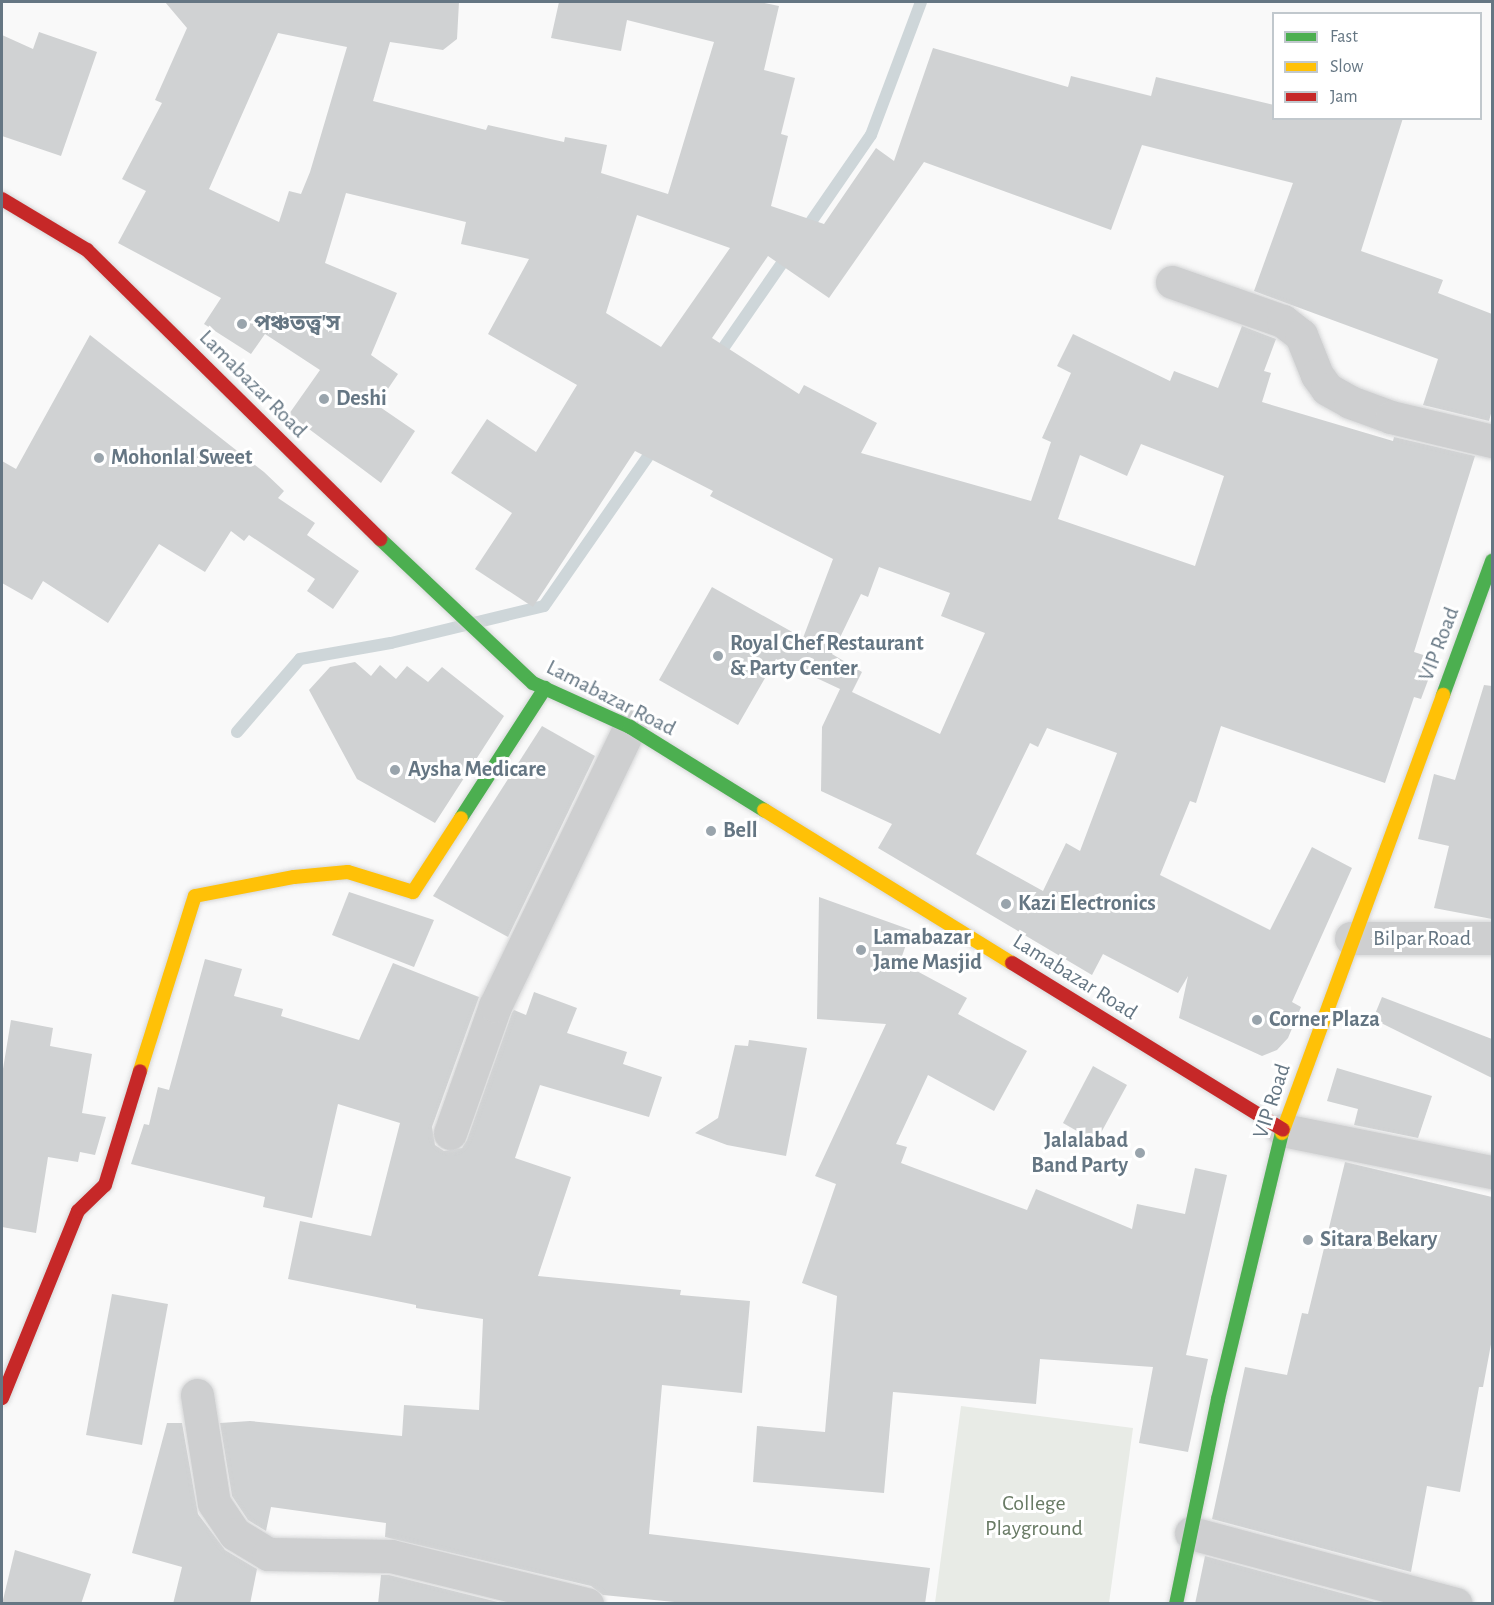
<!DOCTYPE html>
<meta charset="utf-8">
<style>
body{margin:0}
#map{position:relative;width:1494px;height:1605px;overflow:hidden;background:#f9f9f9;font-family:"Alegreya Sans","Noto Sans Bengali",sans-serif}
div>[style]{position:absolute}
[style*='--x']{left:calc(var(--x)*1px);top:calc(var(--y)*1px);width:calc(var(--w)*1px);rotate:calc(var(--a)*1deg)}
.green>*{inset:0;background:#e8ebe6}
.stream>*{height:12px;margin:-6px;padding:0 6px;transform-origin:6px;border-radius:6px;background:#ced6d9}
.building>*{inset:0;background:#d0d2d3}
.roads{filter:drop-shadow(0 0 2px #d5d6d7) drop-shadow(0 0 2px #d5d6d7)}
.street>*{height:33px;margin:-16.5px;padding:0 16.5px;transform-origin:16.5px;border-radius:16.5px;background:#cecfd0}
.fast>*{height:14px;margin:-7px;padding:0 7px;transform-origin:7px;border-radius:7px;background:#4caf50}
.slow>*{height:14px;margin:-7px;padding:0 7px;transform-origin:7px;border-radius:7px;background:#ffc107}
.jam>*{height:14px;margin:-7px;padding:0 7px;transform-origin:7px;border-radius:7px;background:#c62828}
.dots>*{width:16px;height:16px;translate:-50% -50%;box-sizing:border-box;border:3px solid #fff;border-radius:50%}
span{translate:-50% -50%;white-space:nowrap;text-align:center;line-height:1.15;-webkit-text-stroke:6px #fff;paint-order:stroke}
.poi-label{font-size:22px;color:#657683;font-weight:700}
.left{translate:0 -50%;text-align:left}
.right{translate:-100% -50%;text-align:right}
.street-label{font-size:22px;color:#657683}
.park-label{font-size:22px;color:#687a64}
.frame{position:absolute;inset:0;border:3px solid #657683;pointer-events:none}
.legend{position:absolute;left:1272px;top:12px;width:210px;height:108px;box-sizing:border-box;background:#fff;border:2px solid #c1c8cd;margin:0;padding:8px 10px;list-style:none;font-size:18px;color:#657683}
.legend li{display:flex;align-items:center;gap:12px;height:30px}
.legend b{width:30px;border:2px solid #c1c8cd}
</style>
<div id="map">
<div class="green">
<div style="clip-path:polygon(961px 1406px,1133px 1428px,1109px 1603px,935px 1603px)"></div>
</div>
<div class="stream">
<div style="--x:804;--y:232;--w:118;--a:-55.4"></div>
<div style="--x:871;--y:135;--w:142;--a:-69.4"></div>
<div style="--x:715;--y:360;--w:130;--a:-55.3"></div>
<div style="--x:237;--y:732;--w:96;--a:-49.2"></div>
<div style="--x:300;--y:659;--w:92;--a:-10"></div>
<div style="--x:391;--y:643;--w:157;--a:-13.6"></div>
<div style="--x:544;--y:606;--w:196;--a:-55.2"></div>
</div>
<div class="building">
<div style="clip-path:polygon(evenodd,165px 2px,459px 2px,457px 39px,443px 50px,390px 42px,373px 101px,486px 130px,488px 125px,564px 142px,565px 137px,607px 145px,601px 173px,668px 194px,714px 42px,627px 20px,621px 51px,551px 38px,559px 2px,759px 2px,779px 6px,764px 70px,795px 78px,781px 134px,788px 136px,771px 206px,824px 224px,876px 148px,894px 161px,933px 48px,1068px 87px,1071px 76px,1151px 96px,1156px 77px,1274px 105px,1274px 118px,1403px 118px,1361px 251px,1443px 280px,1438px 293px,1492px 314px,1492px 410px,1489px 421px,1423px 405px,1438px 359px,1254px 291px,1293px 183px,1142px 145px,1111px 230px,924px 162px,829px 298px,768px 256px,712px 338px,799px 394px,804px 385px,877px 423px,861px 453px,1031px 501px,1051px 442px,1042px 438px,1071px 373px,1057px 366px,1073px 334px,1170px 381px,1174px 371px,1218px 388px,1242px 326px,1276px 339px,1264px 371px,1271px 373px,1262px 402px,1393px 441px,1394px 437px,1475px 456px,1414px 652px,1436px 659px,1421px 699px,1414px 697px,1385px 783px,1221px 726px,1196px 803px,1190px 801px,1160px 875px,1270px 930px,1312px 847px,1352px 868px,1292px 1002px,1301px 1007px,1288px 1038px,1277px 1050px,1262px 1056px,1179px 1018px,1188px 976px,1178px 993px,1103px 954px,1092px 975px,878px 848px,892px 824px,821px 791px,822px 727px,840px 689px,776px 659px,738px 725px,659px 680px,712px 587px,803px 638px,833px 559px,710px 496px,713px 491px,635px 451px,533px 607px,475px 569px,512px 513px,451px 473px,487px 419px,536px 452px,577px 385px,488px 334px,529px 259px,461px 244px,466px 222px,346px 193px,325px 263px,397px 293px,371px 355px,398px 374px,377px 405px,415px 431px,381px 483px,289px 414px,320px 370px,265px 334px,251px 354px,204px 324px,221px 298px,118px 243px,146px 191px,122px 179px,162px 103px,155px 100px,187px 28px,165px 2px,278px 33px,347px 47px,310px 172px,301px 194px,289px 191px,279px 222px,209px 189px,278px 33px,165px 2px,637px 215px,730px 248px,661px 347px,606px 313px,637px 215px,165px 2px,1141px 444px,1224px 476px,1195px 566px,1058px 519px,1080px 455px,1127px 476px,1141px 444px,165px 2px,879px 567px,950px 593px,941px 616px,985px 633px,940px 734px,852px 692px,862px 672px,832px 654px,861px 594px,868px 597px,879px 567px,165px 2px,1047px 728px,1117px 753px,1080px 851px,1066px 843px,1043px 891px,976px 854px,1030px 743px,1038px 747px,1047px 728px)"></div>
<div style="clip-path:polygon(39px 32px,97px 52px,61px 156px,2px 136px,2px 35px,33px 49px)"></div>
<div style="clip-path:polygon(90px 335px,264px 472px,284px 491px,278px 498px,315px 523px,307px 535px,359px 571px,333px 609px,307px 591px,315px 579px,249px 535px,244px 541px,231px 531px,205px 572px,159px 544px,108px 623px,43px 581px,32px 600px,2px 583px,2px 461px,16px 469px)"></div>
<div style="clip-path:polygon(355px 662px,371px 676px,380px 665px,396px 679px,407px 666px,428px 682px,442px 667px,504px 716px,435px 823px,357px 779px,309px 690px,330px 667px)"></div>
<div style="clip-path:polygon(1484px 685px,1492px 686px,1492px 919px,1434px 908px,1449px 846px,1418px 839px,1434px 774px,1455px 780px)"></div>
<div style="clip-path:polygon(542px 726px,595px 756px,508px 937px,433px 896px)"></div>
<div style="clip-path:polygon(349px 892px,434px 920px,414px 967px,332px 935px)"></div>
<div style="clip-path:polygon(819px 897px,911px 930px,900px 962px,967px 998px,958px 1014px,1027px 1051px,994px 1111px,928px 1075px,896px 1144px,907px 1147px,901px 1163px,1027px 1210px,1036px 1189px,1132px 1229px,1137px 1204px,1185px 1214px,1195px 1168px,1227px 1175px,1186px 1355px,1208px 1359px,1188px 1452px,1139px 1443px,1153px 1367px,1040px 1359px,1036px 1404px,893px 1392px,884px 1493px,753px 1482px,757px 1426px,825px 1432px,837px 1296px,802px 1283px,836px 1184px,815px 1176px,886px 1024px,817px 1019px)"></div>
<div style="clip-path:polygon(205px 959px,242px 969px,234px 996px,283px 1009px,281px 1016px,359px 1040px,393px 963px,479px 997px,432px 1127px,435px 1145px,444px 1151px,462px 1148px,467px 1140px,512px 1013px,514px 1010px,526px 1015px,534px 992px,577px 1008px,567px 1033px,627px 1052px,623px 1064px,662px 1077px,649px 1117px,540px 1085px,515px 1158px,571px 1177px,538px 1276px,681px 1290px,680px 1295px,750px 1301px,742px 1393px,662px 1385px,649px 1534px,930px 1568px,925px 1604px,695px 1604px,603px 1595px,591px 1586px,385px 1537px,386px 1523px,271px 1507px,266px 1531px,248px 1520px,232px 1496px,220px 1423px,250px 1421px,402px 1436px,404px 1405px,479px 1410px,483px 1319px,416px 1308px,416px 1305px,288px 1279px,300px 1221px,371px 1236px,400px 1123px,338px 1104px,312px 1218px,263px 1207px,265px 1197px,131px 1164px,144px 1124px,149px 1125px,158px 1087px,169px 1090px)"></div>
<div style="clip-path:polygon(1382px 997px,1492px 1039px,1492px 1078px,1373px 1019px)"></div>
<div style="clip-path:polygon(11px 1020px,53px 1028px,50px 1046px,92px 1054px,82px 1113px,106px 1117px,95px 1155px,80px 1152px,78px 1162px,48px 1157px,36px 1233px,2px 1227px,2px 1075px)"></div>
<div style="clip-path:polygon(749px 1040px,807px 1048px,786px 1156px,727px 1145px,695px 1133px,718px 1118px,735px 1045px,748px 1046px)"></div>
<div style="clip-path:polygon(1093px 1066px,1127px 1085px,1096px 1142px,1063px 1123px)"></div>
<div style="clip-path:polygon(1337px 1068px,1432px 1096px,1418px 1138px,1354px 1125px,1358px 1109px,1327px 1101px)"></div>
<div style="clip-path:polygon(1345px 1162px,1492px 1197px,1492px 1339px,1483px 1387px,1479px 1387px,1460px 1492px,1427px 1486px,1411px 1572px,1212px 1519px,1245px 1367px,1287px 1375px,1302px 1313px,1308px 1314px)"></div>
<div style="clip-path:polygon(112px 1294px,168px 1304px,142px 1445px,86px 1435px)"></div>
<div style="clip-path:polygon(167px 1423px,182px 1423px,198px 1514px,225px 1550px,257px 1569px,250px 1604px,173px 1604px,182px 1567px,132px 1553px)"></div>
<div style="clip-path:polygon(15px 1550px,91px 1574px,81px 1604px,2px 1604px)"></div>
<div style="clip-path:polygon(1205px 1556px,1382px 1604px,1195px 1604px)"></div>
<div style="clip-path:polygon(381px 1575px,389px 1575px,506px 1604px,378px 1604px)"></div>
</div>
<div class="roads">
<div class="street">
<div style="--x:1172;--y:282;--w:118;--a:19.4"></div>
<div style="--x:1283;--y:321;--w:23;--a:38"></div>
<div style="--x:1301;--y:335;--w:43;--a:68.2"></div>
<div style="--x:1317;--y:375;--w:17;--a:54"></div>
<div style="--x:1327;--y:389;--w:26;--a:29"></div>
<div style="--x:1350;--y:402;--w:44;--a:20.1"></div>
<div style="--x:1391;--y:417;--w:104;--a:13.4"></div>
<div style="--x:1351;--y:938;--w:141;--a:0"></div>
<div style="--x:1283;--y:1130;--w:213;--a:11.4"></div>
<div style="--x:450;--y:1133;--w:135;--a:-70.5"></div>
<div style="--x:495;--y:1006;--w:310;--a:-64.2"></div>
<div style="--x:197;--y:1395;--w:109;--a:81.1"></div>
<div style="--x:214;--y:1503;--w:37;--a:56"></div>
<div style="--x:235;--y:1534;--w:39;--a:31"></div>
<div style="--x:268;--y:1554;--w:123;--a:0.9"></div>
<div style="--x:391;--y:1556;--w:202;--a:13.8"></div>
<div style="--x:1191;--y:1533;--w:274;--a:15"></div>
</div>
<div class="fast">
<div style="--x:380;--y:539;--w:210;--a:43.3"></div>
<div style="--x:533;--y:683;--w:107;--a:24.4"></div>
<div style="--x:630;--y:727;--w:158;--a:31.8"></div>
<div style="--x:1443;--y:695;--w:143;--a:-69.9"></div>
<div style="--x:461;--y:818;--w:155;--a:-57.1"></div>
<div style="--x:1176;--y:1604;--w:209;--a:-78.4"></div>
<div style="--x:1218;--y:1399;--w:274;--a:-76.5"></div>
</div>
<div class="slow">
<div style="--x:764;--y:810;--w:291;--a:31.7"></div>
<div style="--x:140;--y:1071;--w:183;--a:-72.6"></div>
<div style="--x:195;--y:896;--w:101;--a:-10.9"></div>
<div style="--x:294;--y:877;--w:54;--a:-5.3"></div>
<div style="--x:348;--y:872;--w:68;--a:17.1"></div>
<div style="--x:413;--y:892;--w:88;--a:-57"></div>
<div style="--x:1282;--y:1133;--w:467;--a:-69.8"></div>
</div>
<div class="jam">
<div style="--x:2;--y:199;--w:99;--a:31"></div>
<div style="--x:87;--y:250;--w:412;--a:44.6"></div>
<div style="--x:1012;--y:963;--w:318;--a:31.6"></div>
<div style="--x:2;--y:1398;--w:202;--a:-67.9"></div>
<div style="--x:78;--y:1211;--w:37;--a:-44"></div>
<div style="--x:105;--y:1185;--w:119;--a:-72.9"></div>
</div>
</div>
<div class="dots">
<div style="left:242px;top:324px;background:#99a4ac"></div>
<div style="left:324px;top:399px;background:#99a4ac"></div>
<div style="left:99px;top:458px;background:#99a4ac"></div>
<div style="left:718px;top:656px;background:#99a4ac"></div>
<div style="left:395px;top:770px;background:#99a4ac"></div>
<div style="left:711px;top:831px;background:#99a4ac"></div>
<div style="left:1006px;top:904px;background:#99a4ac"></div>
<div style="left:861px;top:950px;background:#99a4ac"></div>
<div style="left:1257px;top:1020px;background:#99a4ac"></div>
<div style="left:1140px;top:1153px;background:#99a4ac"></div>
<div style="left:1308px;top:1240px;background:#99a4ac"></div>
</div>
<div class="poi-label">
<span class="left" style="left:254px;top:324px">পঞ্চতত্ত্ব'স</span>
<span class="left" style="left:336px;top:399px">Deshi</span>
<span class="left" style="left:111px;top:458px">Mohonlal Sweet</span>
<span class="left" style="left:730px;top:656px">Royal Chef Restaurant<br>&amp; Party Center</span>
<span class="left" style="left:408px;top:770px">Aysha Medicare</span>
<span class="left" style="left:723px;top:831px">Bell</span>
<span class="left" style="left:1018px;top:904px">Kazi Electronics</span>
<span class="left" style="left:873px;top:950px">Lamabazar<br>Jame Masjid</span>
<span class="left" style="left:1269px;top:1020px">Corner Plaza</span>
<span class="right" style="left:1128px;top:1153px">Jalalabad<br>Band Party</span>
<span class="left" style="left:1320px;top:1240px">Sitara Bekary</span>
</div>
<div class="street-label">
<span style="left:253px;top:384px;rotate:45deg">Lamabazar Road</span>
<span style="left:1439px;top:644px;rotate:-69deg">VIP Road</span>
<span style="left:611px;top:698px;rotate:27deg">Lamabazar Road</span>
<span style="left:1422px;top:939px">Bilpar Road</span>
<span style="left:1075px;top:977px;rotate:32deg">Lamabazar Road</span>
<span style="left:1272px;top:1101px;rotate:-72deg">VIP Road</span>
</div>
<div class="park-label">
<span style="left:1034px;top:1516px">College<br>Playground</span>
</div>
<div class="frame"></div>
<ul class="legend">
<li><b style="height:8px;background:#4caf50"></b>Fast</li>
<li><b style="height:8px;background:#ffc107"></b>Slow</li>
<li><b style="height:8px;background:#c62828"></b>Jam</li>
</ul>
</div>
